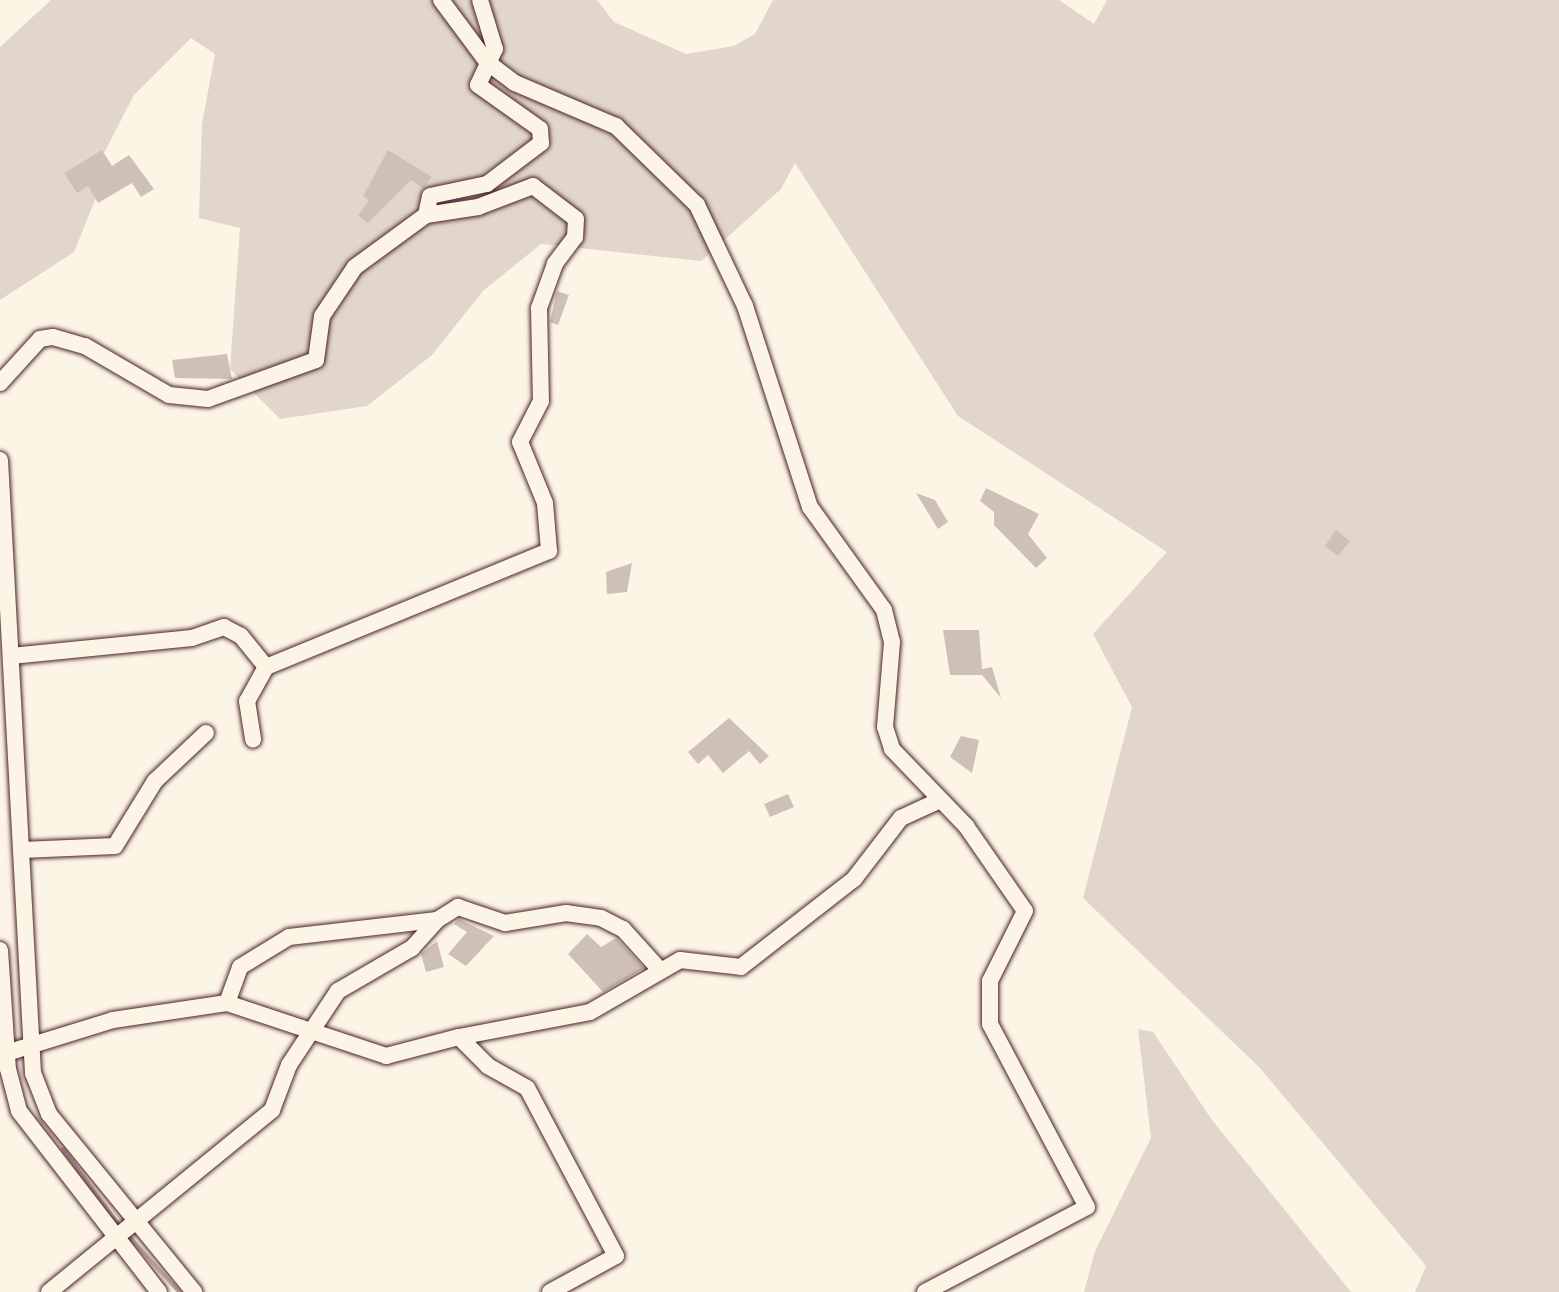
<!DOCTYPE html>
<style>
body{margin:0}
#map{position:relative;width:1559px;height:1292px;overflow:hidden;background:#fcf5e5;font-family:Delius,sans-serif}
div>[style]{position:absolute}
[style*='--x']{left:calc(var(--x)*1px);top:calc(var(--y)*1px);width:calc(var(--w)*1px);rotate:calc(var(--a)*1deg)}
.green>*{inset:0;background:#e2d5ca}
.stream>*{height:4px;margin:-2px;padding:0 2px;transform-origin:2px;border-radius:2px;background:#c0aca5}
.building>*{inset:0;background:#cfc0b7}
.roads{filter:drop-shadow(0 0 2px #4a1f2b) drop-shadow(0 0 2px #4a1f2b)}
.minor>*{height:16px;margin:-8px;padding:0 8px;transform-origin:8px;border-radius:8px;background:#fcf5e5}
span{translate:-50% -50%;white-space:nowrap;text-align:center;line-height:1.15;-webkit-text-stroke:6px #fcf5e5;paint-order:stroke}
</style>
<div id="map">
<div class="green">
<div style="clip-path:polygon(51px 0,597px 0,614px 22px,686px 54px,734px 46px,755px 34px,773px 0,1059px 0,1094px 24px,1107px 0,1559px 0,1559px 1292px,1415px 1292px,1426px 1266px,1260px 1068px,1083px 898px,1132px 707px,1093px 634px,1167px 552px,958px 416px,795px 163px,781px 189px,701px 261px,541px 244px,483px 291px,432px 355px,367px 406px,280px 419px,230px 369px,240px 228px,199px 218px,202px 124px,215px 54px,191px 38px,134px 95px,103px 155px,97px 195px,74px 252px,0 300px,0 47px)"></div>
<div style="clip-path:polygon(1138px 1029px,1153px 1032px,1212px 1120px,1351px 1292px,1084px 1292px,1095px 1251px,1151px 1138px)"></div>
</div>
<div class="stream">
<div style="--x:63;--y:1149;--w:98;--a:53.7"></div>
<div style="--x:127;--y:1234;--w:78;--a:48.1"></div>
</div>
<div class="building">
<div style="clip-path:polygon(102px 150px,112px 166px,129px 155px,154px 189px,141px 197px,132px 183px,98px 203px,88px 186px,77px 193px,64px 173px)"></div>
<div style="clip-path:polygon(388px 150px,432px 177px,423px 188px,411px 180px,368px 223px,358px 216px,369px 200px,363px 196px)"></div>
<div style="clip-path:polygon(557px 291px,569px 295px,558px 325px,550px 322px)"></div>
<div style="clip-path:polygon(227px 354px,232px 379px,175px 378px,172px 360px)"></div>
<div style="clip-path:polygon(986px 488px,1039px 514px,1028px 534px,1047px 558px,1036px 568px,994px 525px,994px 512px,980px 501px)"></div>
<div style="clip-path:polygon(916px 493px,935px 500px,948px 522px,938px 529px)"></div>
<div style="clip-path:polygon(1336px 530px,1350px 541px,1338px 556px,1325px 546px)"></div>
<div style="clip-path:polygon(632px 563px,627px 592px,607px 594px,606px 572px)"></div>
<div style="clip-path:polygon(943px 630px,979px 630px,982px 669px,992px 667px,1001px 698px,982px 675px,950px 675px)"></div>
<div style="clip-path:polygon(729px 718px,769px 756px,760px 764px,749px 751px,723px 773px,708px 755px,698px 764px,688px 752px)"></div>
<div style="clip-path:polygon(961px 736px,979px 740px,972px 773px,950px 757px)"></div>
<div style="clip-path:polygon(788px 794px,794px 807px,770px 817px,764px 804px)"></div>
<div style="clip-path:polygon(459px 919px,494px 936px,466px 966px,448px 954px,467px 932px,454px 924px)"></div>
<div style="clip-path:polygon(587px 934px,601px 947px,616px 938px,644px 968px,603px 992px,568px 954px)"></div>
<div style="clip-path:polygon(437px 941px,444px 967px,426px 972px,421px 954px)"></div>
</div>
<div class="roads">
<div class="minor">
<div style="--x:441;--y:0;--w:77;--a:53.4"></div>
<div style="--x:487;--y:62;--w:35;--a:37"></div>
<div style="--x:515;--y:83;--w:110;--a:23.1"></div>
<div style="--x:616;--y:126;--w:113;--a:44.3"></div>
<div style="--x:697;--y:205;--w:112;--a:64.6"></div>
<div style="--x:745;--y:306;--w:211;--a:72.1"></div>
<div style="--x:810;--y:507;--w:127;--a:54.3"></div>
<div style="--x:884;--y:610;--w:33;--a:76"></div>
<div style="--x:892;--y:642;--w:85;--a:94.7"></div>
<div style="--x:885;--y:727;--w:23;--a:72"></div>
<div style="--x:892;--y:749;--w:107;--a:46.1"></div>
<div style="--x:966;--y:826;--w:103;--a:55.2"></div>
<div style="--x:1025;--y:911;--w:78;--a:116.6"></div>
<div style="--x:990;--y:981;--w:43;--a:90"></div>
<div style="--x:990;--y:1024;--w:207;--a:62.1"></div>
<div style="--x:1087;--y:1207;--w:183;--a:152.3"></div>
<div style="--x:426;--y:215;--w:19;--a:-78"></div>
<div style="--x:430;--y:196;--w:58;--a:-11.9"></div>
<div style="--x:487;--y:184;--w:68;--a:-37.2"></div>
<div style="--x:541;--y:143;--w:14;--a:-94"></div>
<div style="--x:540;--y:129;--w:76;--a:-144.6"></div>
<div style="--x:478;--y:85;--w:40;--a:-65"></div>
<div style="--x:495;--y:49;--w:51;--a:-107"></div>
<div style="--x:0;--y:383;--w:59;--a:-47.7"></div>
<div style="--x:40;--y:339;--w:13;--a:-9"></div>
<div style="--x:53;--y:337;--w:33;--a:16"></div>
<div style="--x:85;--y:346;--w:97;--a:30.3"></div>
<div style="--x:169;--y:395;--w:39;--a:6"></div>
<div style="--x:208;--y:399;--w:115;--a:-19.9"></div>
<div style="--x:316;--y:360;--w:44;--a:-82.2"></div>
<div style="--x:322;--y:316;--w:59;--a:-56"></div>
<div style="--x:355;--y:267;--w:88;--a:-36.2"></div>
<div style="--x:426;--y:215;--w:53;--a:-8.7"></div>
<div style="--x:478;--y:207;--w:59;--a:-20.9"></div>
<div style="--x:533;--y:186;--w:54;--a:37.5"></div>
<div style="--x:576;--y:219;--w:18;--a:93"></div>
<div style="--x:575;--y:237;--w:34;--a:127"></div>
<div style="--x:555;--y:264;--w:47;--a:110"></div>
<div style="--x:539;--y:308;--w:93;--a:88.8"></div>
<div style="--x:541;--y:401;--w:46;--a:117.1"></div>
<div style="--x:520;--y:442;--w:66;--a:67.7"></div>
<div style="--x:545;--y:503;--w:48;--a:85.2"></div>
<div style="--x:549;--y:551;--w:306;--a:157.7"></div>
<div style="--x:266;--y:667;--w:39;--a:119"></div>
<div style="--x:247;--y:701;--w:39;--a:81"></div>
<div style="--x:0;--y:460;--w:614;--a:86.92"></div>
<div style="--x:33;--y:1073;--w:44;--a:68.7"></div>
<div style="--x:49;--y:1114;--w:230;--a:50.8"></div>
<div style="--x:11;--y:656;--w:182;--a:-5.7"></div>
<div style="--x:192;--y:638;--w:34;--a:-19"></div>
<div style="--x:224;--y:627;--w:19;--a:28"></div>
<div style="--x:241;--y:636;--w:40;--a:51"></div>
<div style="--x:22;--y:850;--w:93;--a:-2.5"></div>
<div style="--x:115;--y:846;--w:76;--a:-58.4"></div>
<div style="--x:155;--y:781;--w:70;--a:-43.3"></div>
<div style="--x:0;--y:950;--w:119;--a:86.2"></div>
<div style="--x:8;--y:1069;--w:43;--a:75.3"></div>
<div style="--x:19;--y:1111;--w:229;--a:52.3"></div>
<div style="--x:227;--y:1003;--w:168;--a:18.4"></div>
<div style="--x:386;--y:1056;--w:75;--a:-14.6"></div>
<div style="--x:0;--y:1055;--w:118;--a:-17.2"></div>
<div style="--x:113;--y:1020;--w:115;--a:-8.5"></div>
<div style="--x:227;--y:1003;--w:38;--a:-70"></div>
<div style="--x:240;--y:967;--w:57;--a:-31.5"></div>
<div style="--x:289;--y:937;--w:149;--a:-6.6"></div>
<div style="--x:437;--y:920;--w:25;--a:-32"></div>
<div style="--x:458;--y:907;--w:50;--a:18.8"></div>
<div style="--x:505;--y:923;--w:62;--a:-9.3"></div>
<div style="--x:566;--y:913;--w:35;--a:8"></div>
<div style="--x:601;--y:918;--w:25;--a:27"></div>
<div style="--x:623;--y:929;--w:55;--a:47.9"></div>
<div style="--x:49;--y:1292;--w:288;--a:-39.2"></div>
<div style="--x:272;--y:1110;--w:48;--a:-69.3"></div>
<div style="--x:289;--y:1065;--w:89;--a:-56.5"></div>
<div style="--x:338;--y:991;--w:86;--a:-30.2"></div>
<div style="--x:412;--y:948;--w:38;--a:-48"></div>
<div style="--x:550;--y:1292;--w:75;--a:-28.6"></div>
<div style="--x:616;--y:1256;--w:190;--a:-117.9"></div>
<div style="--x:527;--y:1088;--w:45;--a:-150.6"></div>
<div style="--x:488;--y:1066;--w:41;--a:-135"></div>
<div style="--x:459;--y:1037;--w:133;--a:-10.8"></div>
<div style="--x:590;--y:1012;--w:104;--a:-30"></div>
<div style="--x:680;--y:960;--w:61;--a:6.5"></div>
<div style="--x:741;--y:967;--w:143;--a:-37.9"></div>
<div style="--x:854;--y:879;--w:77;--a:-52.4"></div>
<div style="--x:901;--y:818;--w:41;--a:-24.7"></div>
</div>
</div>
</div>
